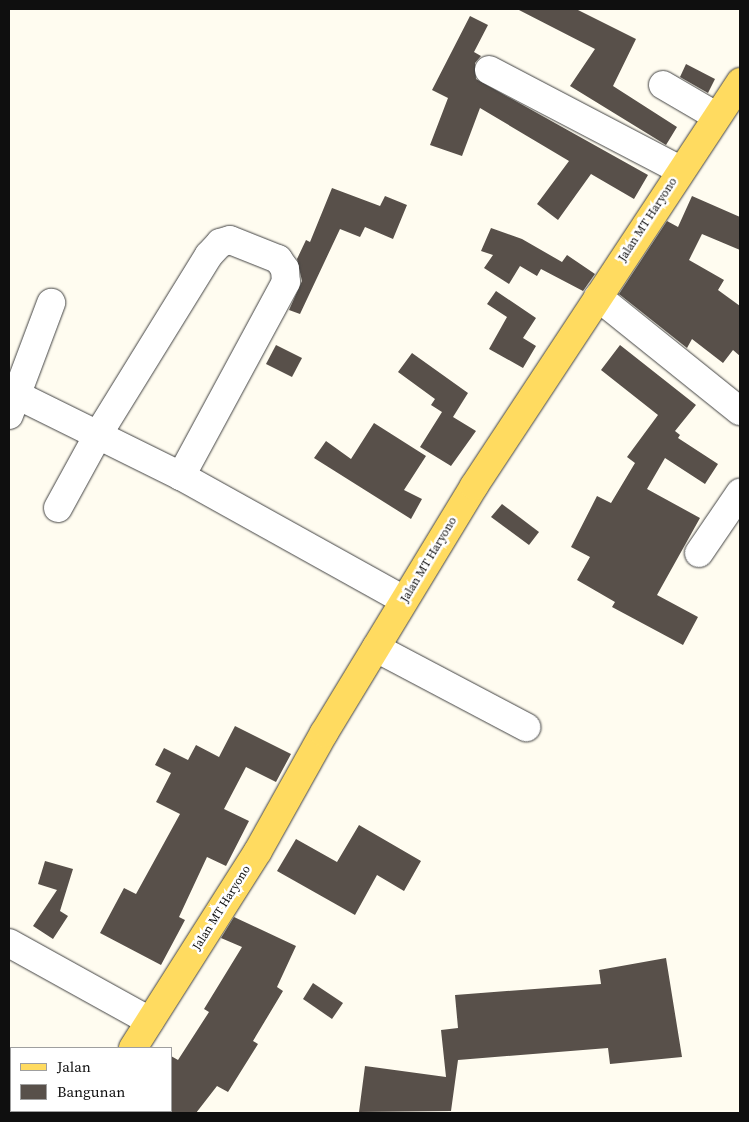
<!DOCTYPE html>
<style>
body{margin:0}
#map{position:relative;width:749px;height:1122px;overflow:hidden;background:#fffcf0;font-family:"Source Serif 4",serif}
div>[style]{position:absolute}
[style*='--x']{left:calc(var(--x)*1px);top:calc(var(--y)*1px);width:calc(var(--w)*1px);rotate:calc(var(--a)*1deg)}
.building>*{inset:0;background:#58504a}
.roads{filter:drop-shadow(0 0 1px #424242) drop-shadow(0 0 1px #424242)}
.minor>*{height:28px;margin:-14px;padding:0 14px;transform-origin:14px;border-radius:14px;background:#fff}
.major>*{height:28px;margin:-14px;padding:0 14px;transform-origin:14px;border-radius:14px;background:#ffdb60}
span{translate:-50% -50%;white-space:nowrap;text-align:center;line-height:1.15;-webkit-text-stroke:5px #fff;paint-order:stroke}
.street-label{font-size:12px;color:#0f0f0f}
.frame{position:absolute;inset:0;border:10px solid #0f0f0f;pointer-events:none}
.legend{position:absolute;left:10px;top:1047px;width:162px;height:65px;box-sizing:border-box;background:#fff;border:1px solid #9f9f9f;margin:0;padding:6px 9px;list-style:none;font-size:15px;color:#0f0f0f}
.legend li{display:flex;align-items:center;gap:10px;height:25px}
.legend b{width:25px;border:1px solid #9f9f9f}
</style>
<div id="map">
<div class="building">
<div style="clip-path:polygon(517px 9px,576px 9px,636px 39px,613px 86px,677px 127px,666px 145px,570px 86px,595px 49px)"></div>
<div style="clip-path:polygon(470px 16px,488px 25px,474px 52px,481px 56px,475px 63px,476px 79px,648px 175px,634px 199px,591px 174px,558px 220px,537px 204px,569px 161px,480px 108px,462px 156px,430px 145px,448px 98px,432px 90px)"></div>
<div style="clip-path:polygon(686px 64px,715px 79px,708px 93px,680px 77px)"></div>
<div style="clip-path:polygon(332px 188px,380px 206px,385px 196px,407px 205px,393px 239px,365px 227px,360px 237px,340px 229px,300px 314px,289px 310px,302px 281px,297px 259px,306px 240px,310px 242px)"></div>
<div style="clip-path:polygon(692px 196px,740px 217px,740px 250px,702px 234px,689px 260px,724px 280px,718px 290px,740px 306px,740px 356px,733px 350px,723px 363px,692px 339px,687px 348px,619px 294px,667px 221px,678px 227px)"></div>
<div style="clip-path:polygon(491px 228px,522px 239px,562px 262px,567px 255px,595px 274px,583px 291px,541px 269px,537px 276px,520px 266px,509px 284px,484px 268px,493px 255px,481px 251px)"></div>
<div style="clip-path:polygon(496px 291px,536px 318px,523px 338px,536px 346px,523px 368px,489px 349px,507px 317px,487px 304px)"></div>
<div style="clip-path:polygon(276px 345px,302px 358px,292px 377px,266px 364px)"></div>
<div style="clip-path:polygon(620px 345px,696px 405px,675px 431px,680px 435px,678px 438px,718px 464px,705px 484px,665px 458px,647px 489px,700px 518px,657px 595px,698px 617px,683px 645px,612px 607px,615px 602px,577px 580px,590px 557px,571px 547px,597px 496px,611px 503px,635px 463px,627px 457px,658px 415px,601px 370px)"></div>
<div style="clip-path:polygon(412px 353px,468px 393px,453px 417px,476px 431px,451px 466px,420px 447px,442px 412px,431px 405px,435px 399px,398px 372px)"></div>
<div style="clip-path:polygon(374px 423px,426px 456px,404px 490px,422px 499px,411px 519px,314px 458px,326px 441px,351px 459px)"></div>
<div style="clip-path:polygon(502px 504px,539px 532px,529px 545px,491px 517px)"></div>
<div style="clip-path:polygon(235px 726px,291px 754px,276px 782px,246px 767px,224px 809px,249px 821px,226px 866px,207px 857px,179px 917px,185px 920px,161px 965px,100px 933px,124px 888px,136px 894px,180px 814px,156px 802px,171px 773px,155px 765px,164px 748px,188px 760px,196px 745px,219px 757px)"></div>
<div style="clip-path:polygon(359px 825px,421px 861px,404px 891px,377px 875px,355px 915px,277px 871px,296px 839px,337px 862px)"></div>
<div style="clip-path:polygon(45px 861px,73px 869px,60px 911px,68px 916px,53px 939px,33px 926px,57px 890px,38px 884px)"></div>
<div style="clip-path:polygon(234px 917px,296px 946px,277px 987px,283px 991px,253px 1041px,258px 1044px,228px 1092px,217px 1086px,196px 1113px,171px 1113px,171px 1056px,178px 1060px,209px 1012px,204px 1009px,242px 947px,221px 938px)"></div>
<div style="clip-path:polygon(666px 958px,682px 1057px,610px 1064px,608px 1048px,458px 1060px,451px 1111px,359px 1112px,365px 1066px,446px 1077px,441px 1030px,458px 1028px,455px 995px,601px 984px,599px 970px)"></div>
<div style="clip-path:polygon(313px 983px,343px 1003px,332px 1019px,303px 999px)"></div>
</div>
<div class="roads">
<div class="minor">
<div style="--x:489;--y:70;--w:216;--a:27.6"></div>
<div style="--x:663;--y:85;--w:61;--a:30.3"></div>
<div style="--x:598;--y:297;--w:182;--a:38.8"></div>
<div style="--x:17;--y:395;--w:183;--a:26.3"></div>
<div style="--x:181;--y:476;--w:255;--a:29.1"></div>
<div style="--x:9;--y:415;--w:120;--a:-69.4"></div>
<div style="--x:58;--y:508;--w:85;--a:-61.3"></div>
<div style="--x:99;--y:433;--w:209;--a:-58.3"></div>
<div style="--x:209;--y:255;--w:16;--a:-47"></div>
<div style="--x:220;--y:243;--w:10;--a:-17"></div>
<div style="--x:230;--y:240;--w:52;--a:21.6"></div>
<div style="--x:278;--y:259;--w:12;--a:55"></div>
<div style="--x:285;--y:269;--w:13;--a:86"></div>
<div style="--x:286;--y:282;--w:221;--a:118.4"></div>
<div style="--x:699;--y:553;--w:73;--a:-55.7"></div>
<div style="--x:376;--y:648;--w:170;--a:27.8"></div>
<div style="--x:9;--y:943;--w:161;--a:29"></div>
</div>
<div class="major">
<div style="--x:133;--y:1048;--w:233;--a:-57.6"></div>
<div style="--x:258;--y:851;--w:135;--a:-60.8"></div>
<div style="--x:324;--y:733;--w:289;--a:-58.7"></div>
<div style="--x:474;--y:486;--w:484;--a:-56.6"></div>
<div style="--x:90;--y:1113;--w:3;--a:-45"></div>
</div>
</div>
<div class="street-label">
<span style="left:648px;top:220px;rotate:-57deg">Jalan MT Haryono</span>
<span style="left:429px;top:560px;rotate:-59deg">Jalan MT Haryono</span>
<span style="left:222px;top:908px;rotate:-58deg">Jalan MT Haryono</span>
</div>
<div class="frame"></div>
<ul class="legend">
<li><b style="height:6px;background:#ffdb60"></b>Jalan</li>
<li><b style="height:14px;background:#58504a"></b>Bangunan</li>
</ul>
</div>
